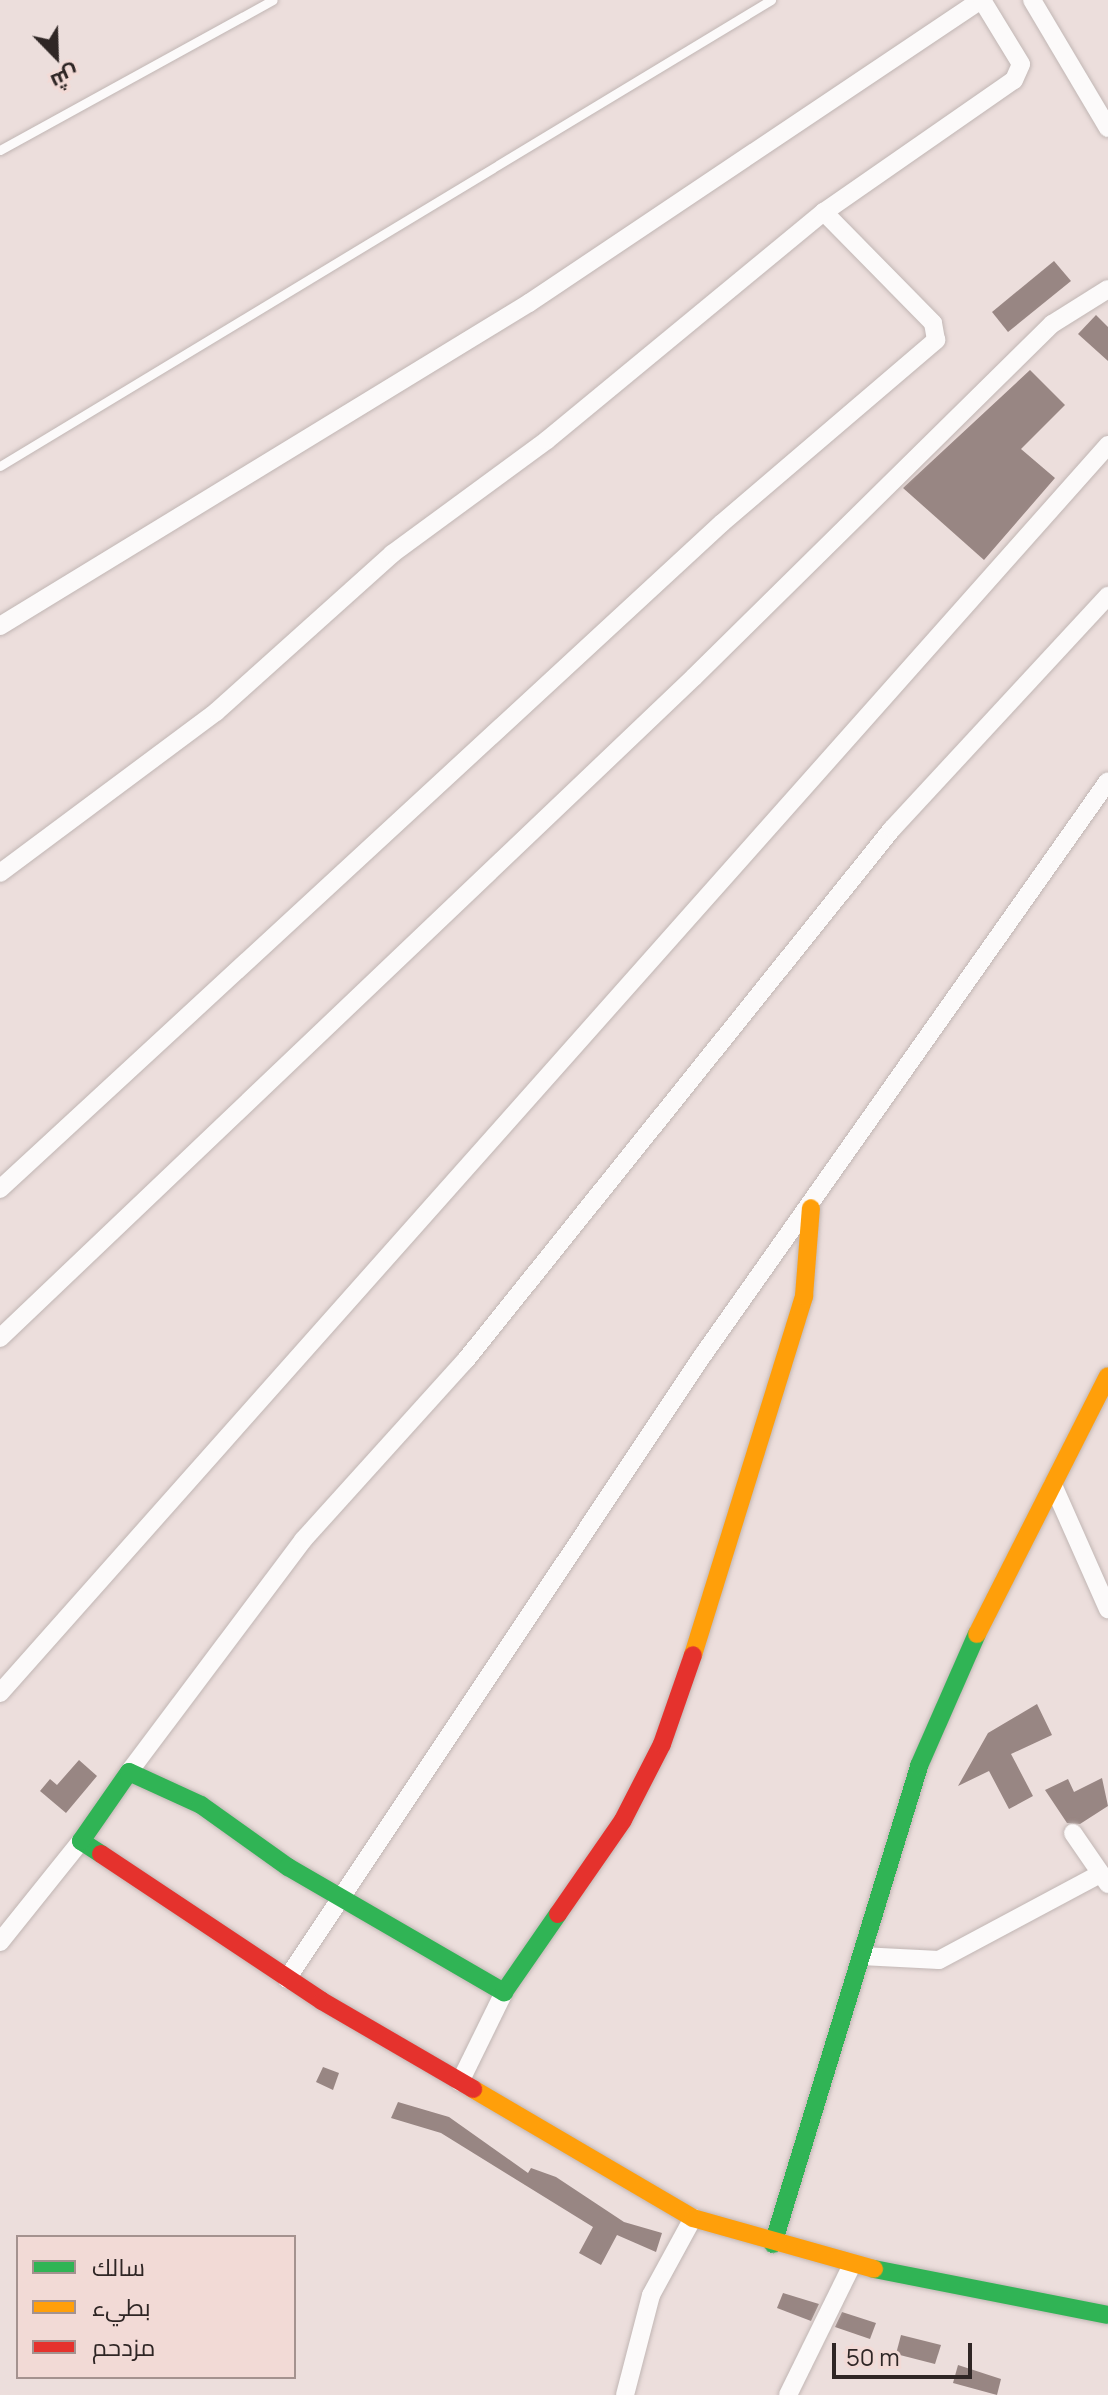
<!DOCTYPE html>
<meta charset="utf-8">
<style>
body{margin:0}
#map{position:relative;width:1108px;height:2395px;overflow:hidden;background:#ecdedc;font-family:Manrope,Cairo,sans-serif}
div>[style]{position:absolute}
[style*='--x']{left:calc(var(--x)*1px);top:calc(var(--y)*1px);width:calc(var(--w)*1px);rotate:calc(var(--a)*1deg)}
.building>*{inset:0;background:#988683}
.roads{filter:drop-shadow(0 0 2px #c1b6b4) drop-shadow(0 0 2px #c1b6b4)}
.lane>*{height:9px;margin:-4.5px;padding:0 4.5px;transform-origin:4.5px;border-radius:4.5px;background:#fcfafa}
.street>*{height:18px;margin:-9px;padding:0 9px;transform-origin:9px;border-radius:9px;background:#fcfafa}
.fast>*{height:18px;margin:-9px;padding:0 9px;transform-origin:9px;border-radius:9px;background:#30b455}
.slow>*{height:18px;margin:-9px;padding:0 9px;transform-origin:9px;border-radius:9px;background:#ff9f0a}
.jam>*{height:18px;margin:-9px;padding:0 9px;transform-origin:9px;border-radius:9px;background:#e5322d}
span{translate:-50% -50%;white-space:nowrap;text-align:center;line-height:1.15;-webkit-text-stroke:8px #f2dad6;paint-order:stroke}
.legend{position:absolute;left:16px;top:2235px;width:280px;height:144px;box-sizing:border-box;background:#f2dad6;border:2px solid #a4928f;margin:0;padding:10px 14px;list-style:none;font-size:24px;color:#2f2625}
.legend li{display:flex;align-items:center;gap:16px;height:40px}
.legend b{width:40px;border:2px solid #a4928f}
.north{position:absolute;left:16px;top:16px;width:80px;height:80px;-webkit-text-stroke:6px #f2dad6;paint-order:stroke;rotate:157deg;font-size:22px;font-weight:700;line-height:32px;text-align:center;color:#2f2625}
.north::after{content:'';display:block;margin:auto;width:28px;height:36px;background:#2f2625;clip-path:polygon(50% 0,100% 100%,50% 72%,0 100%)}
.scale{position:absolute;left:832px;top:2343px;width:140px;height:36px;box-sizing:border-box;border:4px solid #2f2625;border-top:0;padding-left:10px;font-size:24px;line-height:28px;white-space:nowrap;color:#2f2625;-webkit-text-stroke:6px #f2dad6;paint-order:stroke}
</style>
<div id="map">
<div class="building">
<div style="clip-path:polygon(1054px 261px,1071px 281px,1008px 332px,992px 312px)"></div>
<div style="clip-path:polygon(1096px 315px,1108px 327px,1108px 361px,1078px 334px)"></div>
<div style="clip-path:polygon(1030px 370px,1065px 405px,1021px 449px,1055px 478px,984px 560px,903px 488px)"></div>
<div style="clip-path:polygon(1037px 1704px,1052px 1735px,1011px 1754px,1033px 1796px,1009px 1809px,989px 1771px,958px 1786px,988px 1733px)"></div>
<div style="clip-path:polygon(79px 1760px,97px 1776px,66px 1813px,40px 1791px,50px 1779px,57px 1785px)"></div>
<div style="clip-path:polygon(1102px 1778px,1108px 1806px,1080px 1824px,1067px 1823px,1045px 1790px,1068px 1779px,1074px 1792px)"></div>
<div style="clip-path:polygon(323px 2067px,339px 2073px,333px 2090px,316px 2082px)"></div>
<div style="clip-path:polygon(398px 2102px,449px 2117px,528px 2173px,531px 2168px,556px 2177px,624px 2222px,662px 2233px,656px 2252px,617px 2235px,601px 2265px,579px 2253px,593px 2227px,441px 2133px,391px 2118px)"></div>
<div style="clip-path:polygon(783px 2293px,819px 2304px,811px 2321px,777px 2308px)"></div>
<div style="clip-path:polygon(842px 2312px,876px 2323px,870px 2339px,835px 2327px)"></div>
<div style="clip-path:polygon(901px 2335px,941px 2345px,935px 2364px,896px 2354px)"></div>
<div style="clip-path:polygon(958px 2365px,1001px 2379px,997px 2395px,953px 2383px)"></div>
</div>
<div class="roads">
<div class="lane">
<div style="--x:0;--y:150;--w:311;--a:-28.8"></div>
<div style="--x:0;--y:466;--w:901;--a:-31.15"></div>
</div>
<div class="street">
<div style="--x:1032;--y:0;--w:149;--a:59.3"></div>
<div style="--x:0;--y:626;--w:620;--a:-31.41"></div>
<div style="--x:529;--y:303;--w:544;--a:-33.84"></div>
<div style="--x:0;--y:873;--w:269;--a:-36.7"></div>
<div style="--x:216;--y:712;--w:237;--a:-41.9"></div>
<div style="--x:392;--y:554;--w:192;--a:-36.3"></div>
<div style="--x:547;--y:440;--w:359;--a:-39.5"></div>
<div style="--x:824;--y:212;--w:231;--a:-34.8"></div>
<div style="--x:1014;--y:80;--w:17;--a:-66"></div>
<div style="--x:1021;--y:64;--w:75;--a:-121.4"></div>
<div style="--x:0;--y:1189;--w:982;--a:-42.69"></div>
<div style="--x:722;--y:523;--w:282;--a:-40.5"></div>
<div style="--x:936;--y:340;--w:17;--a:-100"></div>
<div style="--x:933;--y:323;--w:156;--a:-134.5"></div>
<div style="--x:0;--y:1338;--w:958;--a:-43.6"></div>
<div style="--x:694;--y:677;--w:503;--a:-44.6"></div>
<div style="--x:1052;--y:324;--w:66;--a:-32"></div>
<div style="--x:1053;--y:1485;--w:136;--a:66.1"></div>
<div style="--x:0;--y:1693;--w:1669;--a:-48.4"></div>
<div style="--x:129;--y:1772;--w:290;--a:-53.1"></div>
<div style="--x:303;--y:1540;--w:241;--a:-47.9"></div>
<div style="--x:465;--y:1361;--w:682;--a:-51.25"></div>
<div style="--x:892;--y:829;--w:318;--a:-47.2"></div>
<div style="--x:1073;--y:1833;--w:62;--a:55.5"></div>
<div style="--x:0;--y:1942;--w:129;--a:-51.3"></div>
<div style="--x:861;--y:1956;--w:78;--a:2.9"></div>
<div style="--x:939;--y:1960;--w:183;--a:-28.1"></div>
<div style="--x:287;--y:1979;--w:750;--a:-56.31"></div>
<div style="--x:703;--y:1355;--w:702;--a:-54.79"></div>
<div style="--x:460;--y:2082;--w:100;--a:-63.9"></div>
<div style="--x:625;--y:2395;--w:103;--a:-75.4"></div>
<div style="--x:651;--y:2295;--w:88;--a:-61.4"></div>
<div style="--x:788;--y:2395;--w:145;--a:-63.8"></div>
</div>
<div class="fast">
<div style="--x:101;--y:1854;--w:24;--a:-147"></div>
<div style="--x:81;--y:1841;--w:84;--a:-55.2"></div>
<div style="--x:129;--y:1772;--w:79;--a:24.6"></div>
<div style="--x:201;--y:1805;--w:107;--a:35.5"></div>
<div style="--x:288;--y:1867;--w:250;--a:30.1"></div>
<div style="--x:504;--y:1992;--w:95;--a:-55.3"></div>
<div style="--x:773;--y:2244;--w:500;--a:-73"></div>
<div style="--x:919;--y:1766;--w:144;--a:-66.3"></div>
<div style="--x:874;--y:2269;--w:238;--a:11.1"></div>
</div>
<div class="slow">
<div style="--x:977;--y:1634;--w:289;--a:-63.1"></div>
<div style="--x:693;--y:1655;--w:376;--a:-72.8"></div>
<div style="--x:804;--y:1296;--w:88;--a:-85.5"></div>
<div style="--x:473;--y:2089;--w:255;--a:30.4"></div>
<div style="--x:693;--y:2218;--w:188;--a:15.7"></div>
</div>
<div class="jam">
<div style="--x:101;--y:1854;--w:265;--a:33.6"></div>
<div style="--x:322;--y:2001;--w:175;--a:30.2"></div>
<div style="--x:558;--y:1914;--w:114;--a:-55.3"></div>
<div style="--x:623;--y:1820;--w:85;--a:-62.8"></div>
<div style="--x:662;--y:1744;--w:94;--a:-70.8"></div>
</div>
</div>
<ul class="legend">
<li><b style="height:10px;background:#30b455"></b>سالك</li>
<li><b style="height:10px;background:#ff9f0a"></b>بطيء</li>
<li><b style="height:10px;background:#e5322d"></b>مزدحم</li>
</ul>
<div class="north">ش</div>
<div class="scale">50 m</div>
</div>
